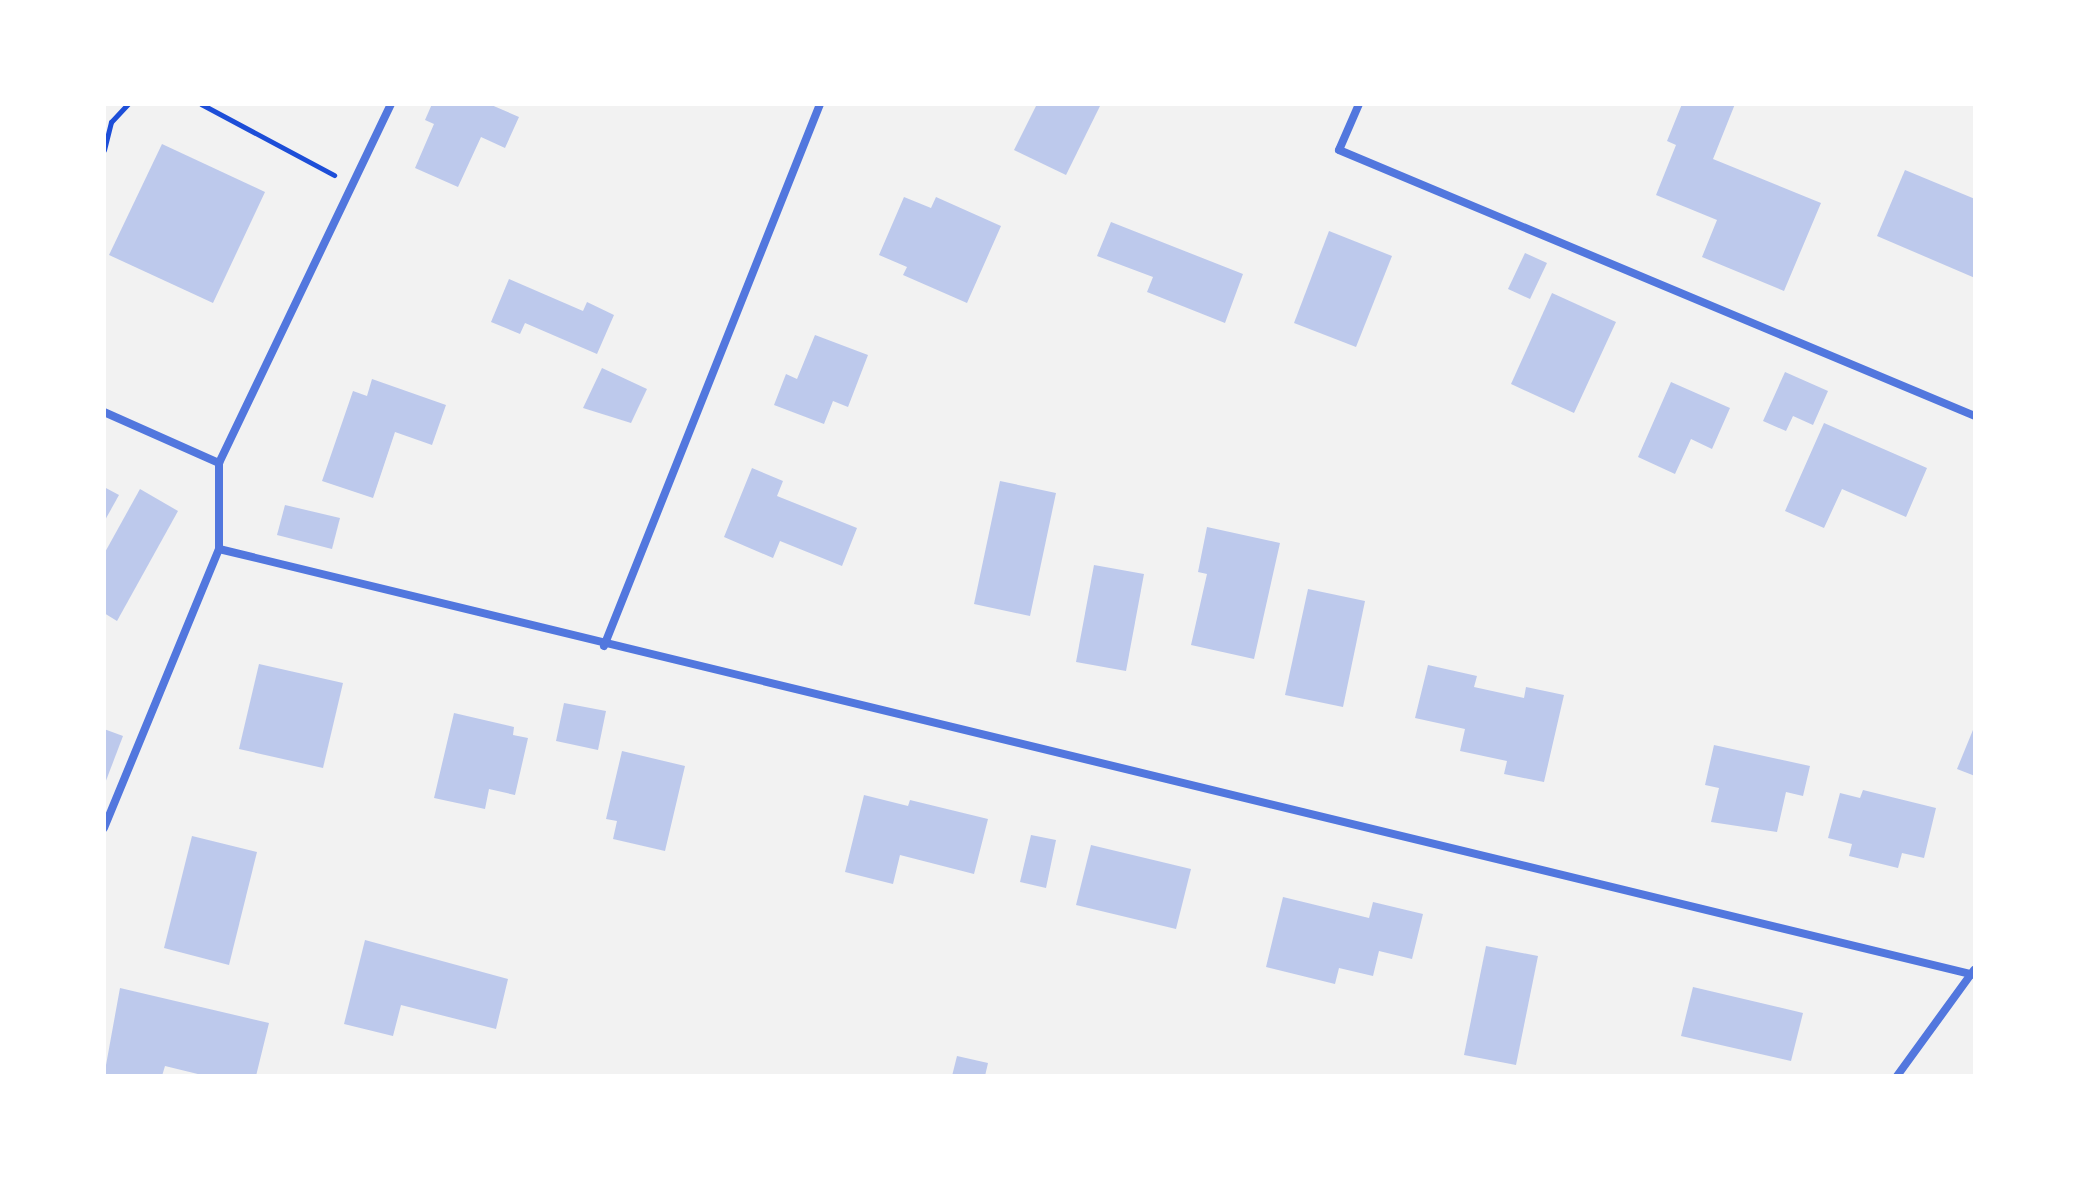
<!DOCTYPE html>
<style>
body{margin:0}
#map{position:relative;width:2079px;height:1180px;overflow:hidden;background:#f2f2f2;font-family:Karla,sans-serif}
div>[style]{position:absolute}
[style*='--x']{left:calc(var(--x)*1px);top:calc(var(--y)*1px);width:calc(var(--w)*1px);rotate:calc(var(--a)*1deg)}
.building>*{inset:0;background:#bdc9ec}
.path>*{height:5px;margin:-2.5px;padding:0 2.5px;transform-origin:2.5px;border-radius:2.5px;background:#1d4ed8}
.minor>*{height:8px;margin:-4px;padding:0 4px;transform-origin:4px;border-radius:4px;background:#5277de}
span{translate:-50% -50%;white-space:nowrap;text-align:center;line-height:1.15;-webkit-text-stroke:8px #fff;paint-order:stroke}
.frame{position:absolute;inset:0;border:106px solid #fff;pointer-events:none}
</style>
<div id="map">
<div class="building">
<div style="clip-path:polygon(432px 104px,489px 104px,519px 117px,505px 148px,481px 137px,458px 187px,415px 168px,434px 124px,425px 120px)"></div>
<div style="clip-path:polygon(1037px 104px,1101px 104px,1066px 175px,1014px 150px)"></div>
<div style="clip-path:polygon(1682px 104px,1735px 104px,1713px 159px,1821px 203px,1784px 291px,1702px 257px,1717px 220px,1656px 195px,1676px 145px,1667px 141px)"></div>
<div style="clip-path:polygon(162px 144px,265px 192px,213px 303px,109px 255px)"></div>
<div style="clip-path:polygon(1905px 170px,1975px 199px,1975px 278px,1877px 236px)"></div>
<div style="clip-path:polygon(904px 197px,931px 208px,936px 197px,1001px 226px,967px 303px,903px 275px,907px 267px,879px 255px)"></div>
<div style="clip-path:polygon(1111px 222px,1243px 274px,1225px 323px,1147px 292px,1153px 277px,1097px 256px)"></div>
<div style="clip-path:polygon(1329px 231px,1392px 256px,1356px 347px,1294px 323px)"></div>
<div style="clip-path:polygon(1525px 253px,1547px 263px,1530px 299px,1508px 289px)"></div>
<div style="clip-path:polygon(509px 279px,583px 311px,587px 302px,614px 315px,597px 354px,525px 323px,520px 334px,491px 322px)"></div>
<div style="clip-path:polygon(1552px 293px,1616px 322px,1574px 413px,1511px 384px)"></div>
<div style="clip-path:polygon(815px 335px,868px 355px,848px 407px,833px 401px,824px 424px,774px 405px,786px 374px,797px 379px)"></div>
<div style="clip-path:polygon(602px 368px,647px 389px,631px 423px,583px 408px)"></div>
<div style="clip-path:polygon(1785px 372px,1828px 391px,1813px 425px,1793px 416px,1786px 431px,1763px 421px)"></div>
<div style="clip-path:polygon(372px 379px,446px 405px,432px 445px,395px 432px,373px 498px,322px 481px,353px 391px,367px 396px)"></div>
<div style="clip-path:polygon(1671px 382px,1730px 408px,1712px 449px,1691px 439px,1675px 474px,1638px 457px)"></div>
<div style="clip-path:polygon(1824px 423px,1927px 468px,1906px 517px,1842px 489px,1824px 528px,1785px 511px)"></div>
<div style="clip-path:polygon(752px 468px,783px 481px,777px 496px,857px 528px,842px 566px,780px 541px,773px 558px,724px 537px)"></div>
<div style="clip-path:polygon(1000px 481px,1056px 493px,1030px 616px,974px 604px)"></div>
<div style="clip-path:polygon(104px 487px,119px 495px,104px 522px)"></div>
<div style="clip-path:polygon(140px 489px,178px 511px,117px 621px,104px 613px,104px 554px)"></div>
<div style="clip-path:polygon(285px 505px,340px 518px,332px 549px,277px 535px)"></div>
<div style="clip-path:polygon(1207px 527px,1280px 543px,1254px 659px,1191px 645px,1207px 574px,1198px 572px)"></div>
<div style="clip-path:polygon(1094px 565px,1144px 574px,1126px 671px,1076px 662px)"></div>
<div style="clip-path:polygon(1308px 589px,1365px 601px,1343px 707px,1285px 695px)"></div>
<div style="clip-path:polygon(259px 664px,343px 683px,323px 768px,239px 749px)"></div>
<div style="clip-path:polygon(1428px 665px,1477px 676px,1474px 687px,1524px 698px,1526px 687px,1564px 695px,1544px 782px,1504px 774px,1507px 761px,1460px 751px,1465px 729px,1415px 718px)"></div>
<div style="clip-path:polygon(564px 703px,606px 711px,598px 750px,556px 741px)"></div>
<div style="clip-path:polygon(454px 713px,514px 727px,513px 735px,528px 738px,515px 795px,489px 789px,485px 809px,434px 798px)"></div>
<div style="clip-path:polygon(1975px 725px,1975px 776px,1957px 769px)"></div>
<div style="clip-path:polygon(104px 729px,123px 736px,104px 786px)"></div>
<div style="clip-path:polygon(1714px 745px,1810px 766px,1803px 796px,1786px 792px,1777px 832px,1711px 822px,1719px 788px,1705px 785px)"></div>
<div style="clip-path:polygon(622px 751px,685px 766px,665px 851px,613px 839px,617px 821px,606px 819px)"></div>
<div style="clip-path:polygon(1863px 790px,1936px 808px,1924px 858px,1902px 853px,1898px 868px,1849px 856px,1852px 844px,1828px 838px,1840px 793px,1860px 798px)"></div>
<div style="clip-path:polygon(864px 795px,908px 806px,910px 800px,988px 819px,974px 874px,900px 855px,893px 884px,845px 872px)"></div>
<div style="clip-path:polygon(1031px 835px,1056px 840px,1046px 888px,1020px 882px)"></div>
<div style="clip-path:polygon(192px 836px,257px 852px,229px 965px,164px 948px)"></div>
<div style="clip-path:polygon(1091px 845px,1191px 869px,1176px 929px,1076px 905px)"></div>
<div style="clip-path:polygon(1283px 897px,1369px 918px,1373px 902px,1423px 914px,1412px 959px,1379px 951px,1373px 976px,1339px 968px,1335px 984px,1266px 967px)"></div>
<div style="clip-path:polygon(365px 940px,508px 979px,496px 1029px,401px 1005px,393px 1036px,344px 1024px)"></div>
<div style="clip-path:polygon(1486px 946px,1538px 956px,1516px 1065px,1464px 1055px)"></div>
<div style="clip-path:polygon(1693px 987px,1803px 1013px,1791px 1061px,1681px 1036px)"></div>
<div style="clip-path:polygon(120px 988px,269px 1023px,256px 1076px,206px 1076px,165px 1066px,162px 1076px,104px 1076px)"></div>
<div style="clip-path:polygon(957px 1056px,988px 1063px,985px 1076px,952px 1076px)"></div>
</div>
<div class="path">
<div style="--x:201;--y:104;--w:151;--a:28.1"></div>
<div style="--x:104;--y:150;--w:29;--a:-76"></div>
<div style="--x:111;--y:122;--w:25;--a:-47"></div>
</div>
<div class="minor">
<div style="--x:1359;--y:104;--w:50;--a:113.5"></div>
<div style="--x:1339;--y:150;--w:689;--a:22.7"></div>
<div style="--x:104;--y:412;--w:126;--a:23.9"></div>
<div style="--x:219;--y:549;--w:1807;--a:13.64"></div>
<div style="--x:604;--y:646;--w:583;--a:-68.27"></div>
<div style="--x:104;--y:828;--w:302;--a:-67.6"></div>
<div style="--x:219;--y:549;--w:86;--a:-90"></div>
<div style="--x:219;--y:463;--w:398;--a:-64.4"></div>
<div style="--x:1897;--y:1076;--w:131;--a:-54"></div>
</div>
<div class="frame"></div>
</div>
